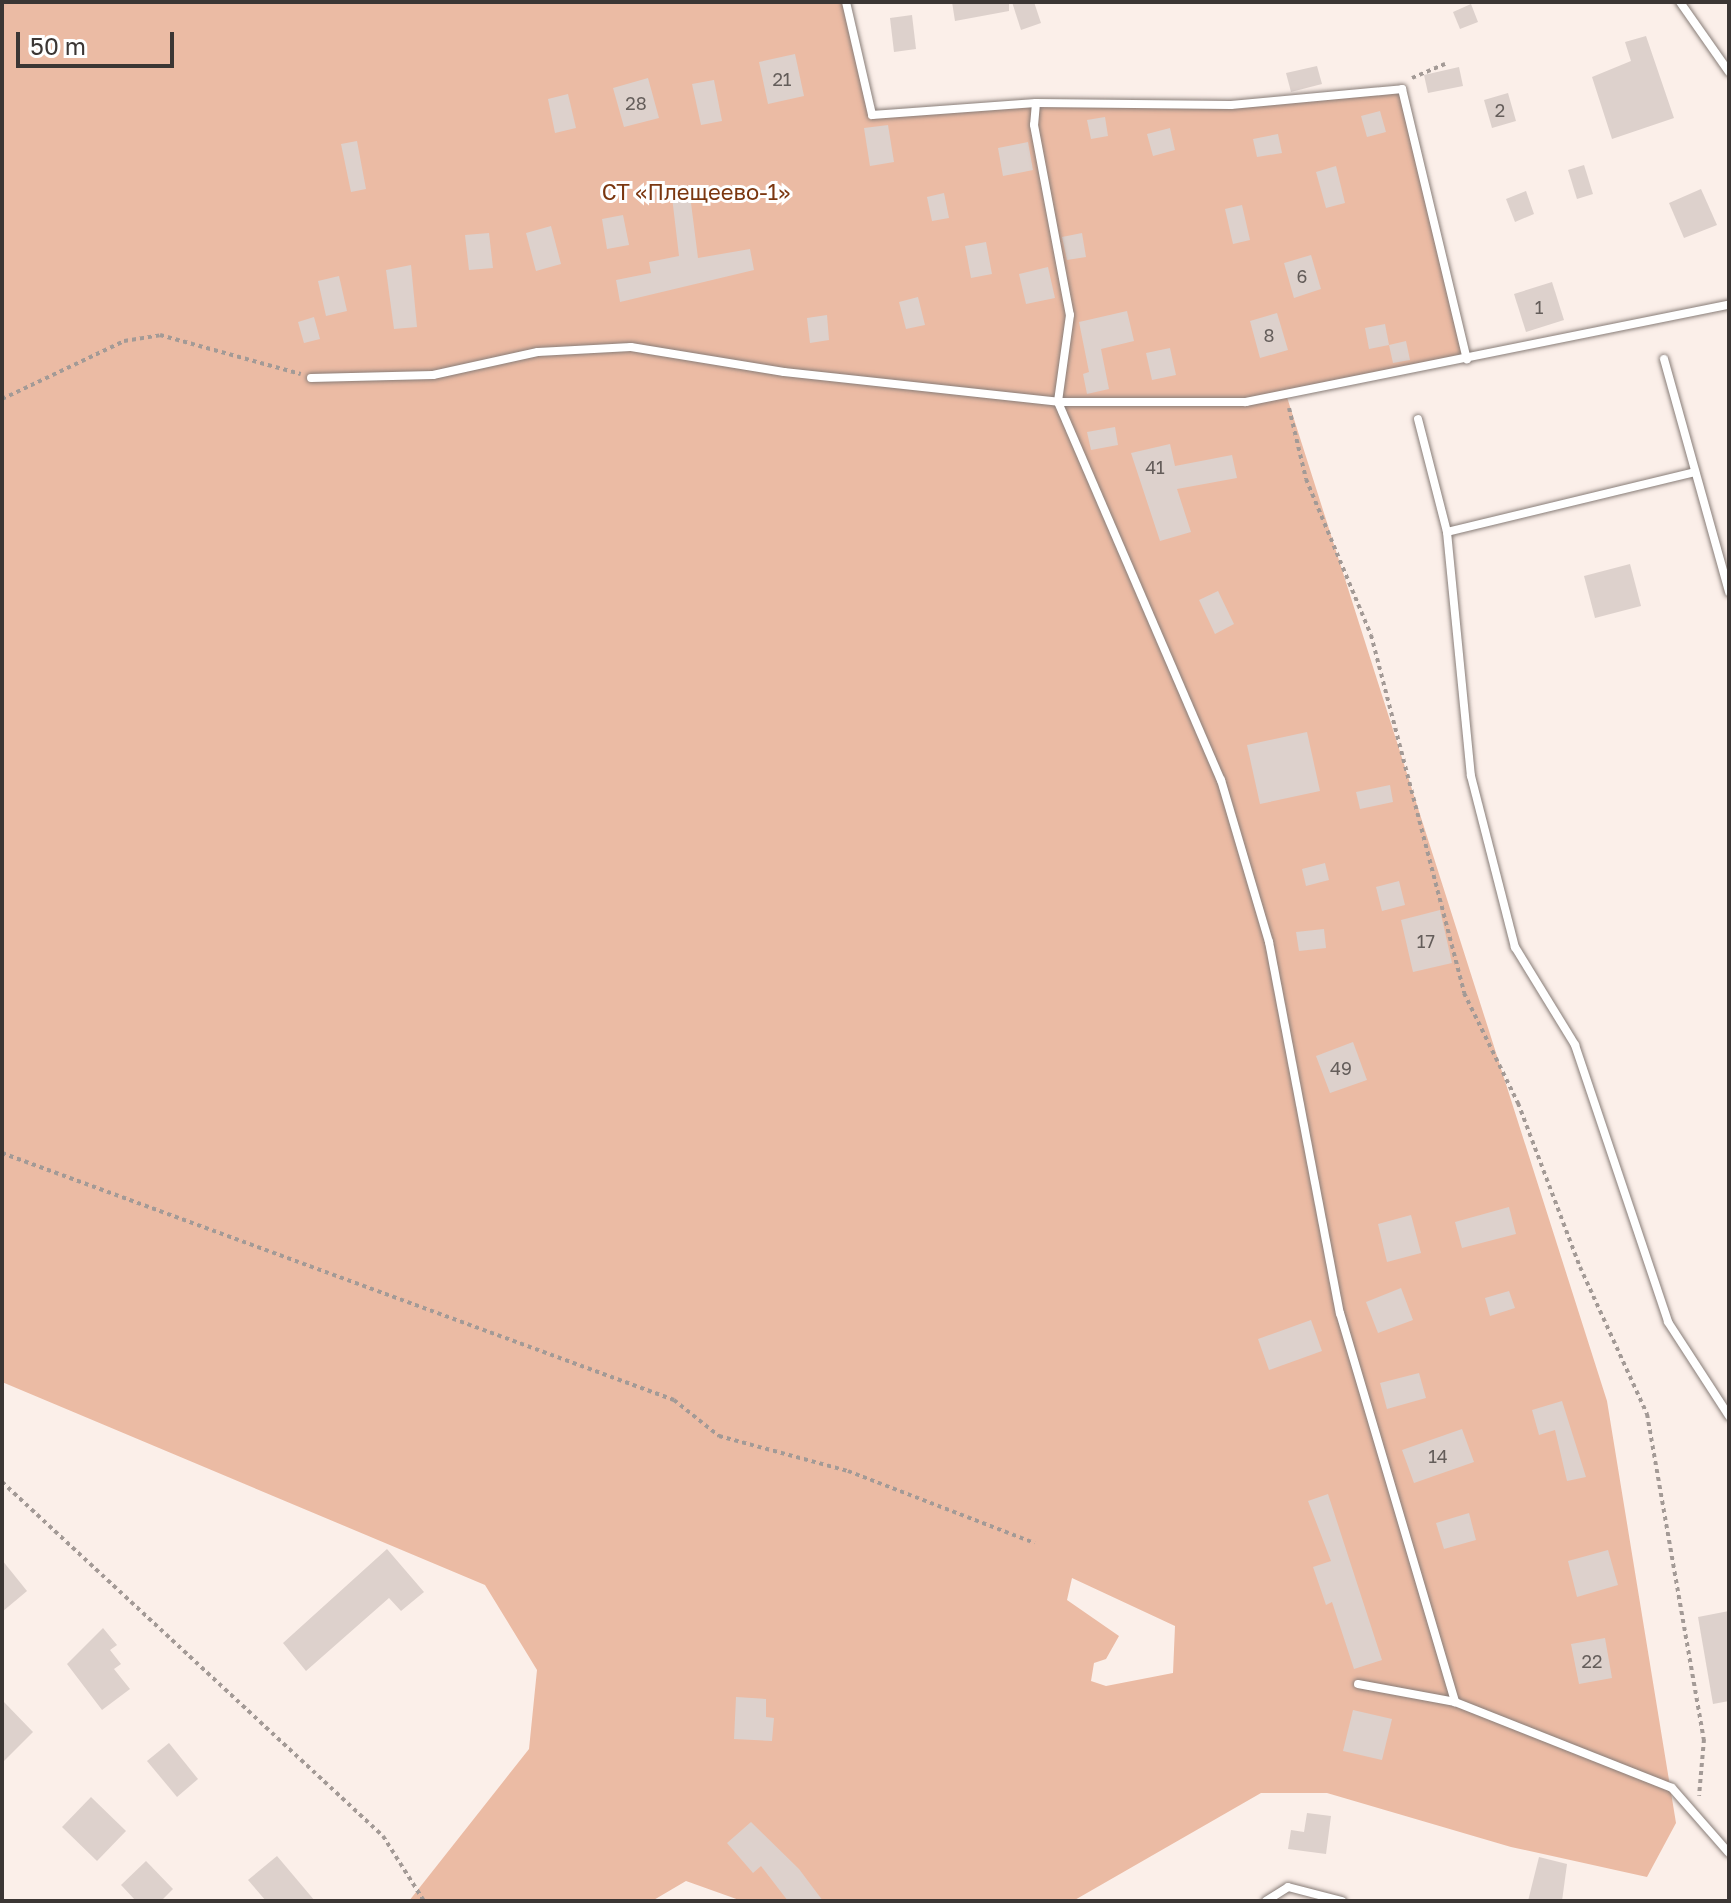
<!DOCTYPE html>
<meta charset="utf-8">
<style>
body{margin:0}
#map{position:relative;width:1731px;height:1903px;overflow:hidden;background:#fbefe9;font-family:"Golos Text",sans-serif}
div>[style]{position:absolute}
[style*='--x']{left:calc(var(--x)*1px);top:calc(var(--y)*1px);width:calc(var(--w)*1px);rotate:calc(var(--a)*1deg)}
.green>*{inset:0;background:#ebbba4}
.building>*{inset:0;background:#ddd1cc}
.path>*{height:4px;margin-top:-2px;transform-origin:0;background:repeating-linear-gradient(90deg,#a39a96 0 4px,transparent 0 8px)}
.roads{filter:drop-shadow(0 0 2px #887d78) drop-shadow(0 0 2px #887d78)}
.lane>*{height:8px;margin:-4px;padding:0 4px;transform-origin:4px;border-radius:4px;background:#fff}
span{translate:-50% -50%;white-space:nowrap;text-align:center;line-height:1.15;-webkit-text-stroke:6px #fff;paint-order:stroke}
.number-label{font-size:18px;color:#645d5a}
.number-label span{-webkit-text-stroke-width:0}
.park-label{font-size:22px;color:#7b3710}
.frame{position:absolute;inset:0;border:4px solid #3b3634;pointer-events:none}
.scale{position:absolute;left:16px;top:32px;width:158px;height:36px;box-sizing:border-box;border:4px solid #3b3634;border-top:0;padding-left:10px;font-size:24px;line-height:28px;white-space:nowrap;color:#3b3634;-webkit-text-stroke:6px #fff;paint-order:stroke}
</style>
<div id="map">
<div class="green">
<div style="clip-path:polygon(evenodd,2px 2px,846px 2px,872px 114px,1036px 103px,1231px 105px,1402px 89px,1467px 359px,1286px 394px,1607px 1401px,1676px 1823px,1647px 1877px,1511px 1847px,1327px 1793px,1261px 1793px,1073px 1901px,742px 1901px,686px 1881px,652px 1901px,409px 1901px,529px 1749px,537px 1670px,485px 1585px,2px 1382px,2px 2px,1072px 1578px,1175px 1626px,1173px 1673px,1106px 1686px,1091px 1681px,1094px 1663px,1106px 1659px,1119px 1636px,1067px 1600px,1072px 1578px)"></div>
</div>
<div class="building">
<div style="clip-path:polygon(952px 2px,1009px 2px,1009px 11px,955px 21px)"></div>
<div style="clip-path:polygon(1012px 2px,1034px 2px,1041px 23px,1021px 30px)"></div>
<div style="clip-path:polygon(1471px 4px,1478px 22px,1460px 29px,1453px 12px)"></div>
<div style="clip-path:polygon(912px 15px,916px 49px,894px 52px,890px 18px)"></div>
<div style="clip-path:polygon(1646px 36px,1674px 118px,1612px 139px,1592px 77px,1631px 61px,1625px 42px)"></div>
<div style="clip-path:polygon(795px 54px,804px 96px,768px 104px,759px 62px)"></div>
<div style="clip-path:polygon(1317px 66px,1322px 84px,1291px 92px,1286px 73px)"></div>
<div style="clip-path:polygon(1459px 67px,1463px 86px,1428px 93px,1424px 75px)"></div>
<div style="clip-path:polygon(648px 78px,659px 118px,624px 127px,613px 88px)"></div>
<div style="clip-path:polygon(714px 80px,722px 121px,701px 125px,692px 84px)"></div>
<div style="clip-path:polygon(1508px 93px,1516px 121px,1492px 128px,1484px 100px)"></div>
<div style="clip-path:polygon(568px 94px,576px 128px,555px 133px,548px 99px)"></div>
<div style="clip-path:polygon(1380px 111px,1386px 132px,1367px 137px,1361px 116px)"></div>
<div style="clip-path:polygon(1105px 117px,1108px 136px,1091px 139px,1087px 120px)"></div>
<div style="clip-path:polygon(888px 125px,894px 162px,870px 166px,864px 128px)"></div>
<div style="clip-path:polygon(1170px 128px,1175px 150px,1153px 156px,1147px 134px)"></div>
<div style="clip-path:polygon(1278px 134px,1282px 153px,1257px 157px,1253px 139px)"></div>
<div style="clip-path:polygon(357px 141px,366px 189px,351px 192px,341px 144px)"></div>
<div style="clip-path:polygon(1028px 142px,1033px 170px,1003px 176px,998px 148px)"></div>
<div style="clip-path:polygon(1584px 165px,1593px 194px,1577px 199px,1568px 170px)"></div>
<div style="clip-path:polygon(1336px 166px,1345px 203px,1326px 208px,1316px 172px)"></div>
<div style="clip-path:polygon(1701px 189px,1717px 225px,1684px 238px,1669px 203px)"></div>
<div style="clip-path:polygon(1526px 191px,1534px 214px,1515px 222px,1506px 199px)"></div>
<div style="clip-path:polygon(944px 193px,949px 218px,932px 221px,927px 197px)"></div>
<div style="clip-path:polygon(690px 195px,698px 258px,750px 249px,754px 270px,620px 302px,616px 280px,651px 273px,649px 262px,679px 256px,672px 197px)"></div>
<div style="clip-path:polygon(1242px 205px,1250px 240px,1233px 244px,1225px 209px)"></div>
<div style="clip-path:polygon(623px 215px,629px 245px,607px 249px,602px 219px)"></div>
<div style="clip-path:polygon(551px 226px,561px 264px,536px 271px,526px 233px)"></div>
<div style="clip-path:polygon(489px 233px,493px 268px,469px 270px,465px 235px)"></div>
<div style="clip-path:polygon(1082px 233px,1086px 257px,1067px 260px,1062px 237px)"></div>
<div style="clip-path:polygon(986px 242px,992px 274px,971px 278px,965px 246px)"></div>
<div style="clip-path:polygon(1311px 255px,1321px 289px,1294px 298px,1284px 263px)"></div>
<div style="clip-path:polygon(411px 265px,417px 327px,394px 329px,386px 270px)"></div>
<div style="clip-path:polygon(1048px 267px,1055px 298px,1026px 304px,1019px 274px)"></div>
<div style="clip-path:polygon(339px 276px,347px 311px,326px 316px,318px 281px)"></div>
<div style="clip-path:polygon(1552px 282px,1564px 320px,1526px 332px,1514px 294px)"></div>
<div style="clip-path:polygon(918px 297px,925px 325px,906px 329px,899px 302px)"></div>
<div style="clip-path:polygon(1127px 311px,1134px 341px,1101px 349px,1109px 389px,1087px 394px,1083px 374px,1089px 372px,1079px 322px)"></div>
<div style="clip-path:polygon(1277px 313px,1288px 350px,1260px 358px,1250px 321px)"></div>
<div style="clip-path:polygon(827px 315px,829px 340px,810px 343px,807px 318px)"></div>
<div style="clip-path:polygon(314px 317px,320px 339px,304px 343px,298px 322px)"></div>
<div style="clip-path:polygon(1385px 324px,1389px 345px,1369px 349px,1365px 328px)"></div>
<div style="clip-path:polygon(1406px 341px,1410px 360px,1393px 363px,1389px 345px)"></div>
<div style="clip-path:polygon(1170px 348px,1176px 375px,1152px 380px,1146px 353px)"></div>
<div style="clip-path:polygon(1115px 427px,1118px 445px,1091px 450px,1087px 432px)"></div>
<div style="clip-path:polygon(1170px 444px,1175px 466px,1232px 455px,1237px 478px,1177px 489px,1191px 532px,1160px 541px,1131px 453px)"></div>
<div style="clip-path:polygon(1630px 564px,1641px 606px,1595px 618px,1584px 576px)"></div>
<div style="clip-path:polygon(1218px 591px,1234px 624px,1215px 634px,1199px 600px)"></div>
<div style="clip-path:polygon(1307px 732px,1320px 791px,1260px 804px,1247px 745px)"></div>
<div style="clip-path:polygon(1390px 785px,1393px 802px,1360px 809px,1356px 792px)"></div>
<div style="clip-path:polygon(1325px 863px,1329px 880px,1306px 886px,1302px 869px)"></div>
<div style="clip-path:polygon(1399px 881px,1405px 905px,1382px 911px,1376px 887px)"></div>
<div style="clip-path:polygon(1440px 910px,1452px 963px,1413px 972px,1401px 920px)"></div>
<div style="clip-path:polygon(1324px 929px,1326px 948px,1299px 951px,1296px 932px)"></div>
<div style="clip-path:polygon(1353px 1042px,1367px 1080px,1330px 1093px,1316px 1056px)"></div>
<div style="clip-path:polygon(1509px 1207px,1516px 1234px,1462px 1248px,1455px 1222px)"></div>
<div style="clip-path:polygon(1411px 1215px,1421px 1253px,1387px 1262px,1378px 1224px)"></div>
<div style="clip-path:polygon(1401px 1288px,1413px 1320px,1378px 1333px,1366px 1302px)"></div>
<div style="clip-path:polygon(1509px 1291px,1515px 1308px,1490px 1316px,1485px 1298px)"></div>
<div style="clip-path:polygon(1311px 1320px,1322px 1351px,1269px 1370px,1258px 1339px)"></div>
<div style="clip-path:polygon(1419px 1373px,1426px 1398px,1387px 1409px,1380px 1383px)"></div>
<div style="clip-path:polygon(1562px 1401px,1586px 1477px,1567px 1481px,1555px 1430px,1539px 1435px,1532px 1410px)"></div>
<div style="clip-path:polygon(1462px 1429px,1474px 1462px,1414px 1483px,1402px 1450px)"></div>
<div style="clip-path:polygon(1328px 1494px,1382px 1660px,1354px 1669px,1332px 1602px,1326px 1605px,1313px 1567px,1331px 1561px,1308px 1501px)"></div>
<div style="clip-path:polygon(1469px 1513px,1476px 1540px,1444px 1549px,1436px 1523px)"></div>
<div style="clip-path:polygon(387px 1549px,424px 1592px,401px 1611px,389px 1598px,306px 1671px,283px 1643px)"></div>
<div style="clip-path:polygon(1608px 1550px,1618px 1585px,1577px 1597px,1568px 1561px)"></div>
<div style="clip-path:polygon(2px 1560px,27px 1591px,2px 1612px)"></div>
<div style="clip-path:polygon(1729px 1611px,1729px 1701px,1713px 1704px,1698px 1617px)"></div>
<div style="clip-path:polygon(103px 1628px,117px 1645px,110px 1650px,121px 1664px,114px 1669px,130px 1689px,102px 1710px,67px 1664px)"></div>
<div style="clip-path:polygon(1605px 1638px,1612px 1678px,1579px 1684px,1571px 1644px)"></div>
<div style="clip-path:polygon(736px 1697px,766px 1699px,766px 1717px,774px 1718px,772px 1741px,734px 1739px)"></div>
<div style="clip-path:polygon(2px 1700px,33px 1732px,2px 1763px)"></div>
<div style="clip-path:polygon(1353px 1710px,1392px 1719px,1382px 1760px,1343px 1751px)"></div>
<div style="clip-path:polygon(169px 1743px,198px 1779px,177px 1797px,147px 1761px)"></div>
<div style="clip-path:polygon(91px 1797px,126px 1831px,97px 1861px,62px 1827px)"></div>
<div style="clip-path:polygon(1307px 1813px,1331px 1816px,1326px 1854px,1288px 1849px,1291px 1830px,1304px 1832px)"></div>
<div style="clip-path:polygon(751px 1822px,799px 1869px,823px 1901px,788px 1901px,761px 1866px,753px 1873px,727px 1843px)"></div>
<div style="clip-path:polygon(277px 1856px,315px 1901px,266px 1901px,248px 1880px)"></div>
<div style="clip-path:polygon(1539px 1857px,1567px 1864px,1562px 1901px,1528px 1901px)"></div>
<div style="clip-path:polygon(146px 1861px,173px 1889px,161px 1901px,136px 1901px,121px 1885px)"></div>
</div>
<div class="path">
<div style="--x:1412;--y:78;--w:36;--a:-23"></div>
<div style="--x:2;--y:399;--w:135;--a:-25.4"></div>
<div style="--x:124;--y:341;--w:36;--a:-9"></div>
<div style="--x:160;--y:335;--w:146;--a:15.5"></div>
<div style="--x:1289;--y:408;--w:73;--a:76.5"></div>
<div style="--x:1306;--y:479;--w:169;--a:67.4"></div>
<div style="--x:1371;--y:635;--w:370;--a:75.4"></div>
<div style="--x:1464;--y:993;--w:123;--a:63.9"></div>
<div style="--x:1518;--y:1103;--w:175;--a:69.3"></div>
<div style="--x:1580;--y:1267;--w:162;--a:65.5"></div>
<div style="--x:1647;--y:1414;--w:330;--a:80.1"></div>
<div style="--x:1704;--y:1739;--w:57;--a:95"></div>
<div style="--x:2;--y:1153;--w:716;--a:20.18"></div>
<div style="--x:674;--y:1400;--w:58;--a:38.7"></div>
<div style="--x:719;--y:1436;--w:134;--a:15.2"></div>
<div style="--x:848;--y:1471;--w:200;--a:21.1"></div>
<div style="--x:2;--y:1482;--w:520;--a:42.9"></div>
<div style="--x:383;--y:1836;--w:77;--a:57.8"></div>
</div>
<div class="roads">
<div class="lane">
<div style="--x:846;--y:2;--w:116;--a:77"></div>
<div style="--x:872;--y:115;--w:164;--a:-4.2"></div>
<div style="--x:1036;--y:103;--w:195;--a:0.6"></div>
<div style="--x:1231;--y:105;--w:172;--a:-5.3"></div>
<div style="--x:1402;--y:89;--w:278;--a:76.5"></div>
<div style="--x:1680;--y:2;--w:85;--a:55"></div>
<div style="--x:1036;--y:103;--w:22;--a:95"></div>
<div style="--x:1034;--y:125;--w:193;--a:79.3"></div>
<div style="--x:1070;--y:315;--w:88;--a:97.9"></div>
<div style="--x:1058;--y:402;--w:412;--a:66.7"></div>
<div style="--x:1221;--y:780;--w:169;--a:73.5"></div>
<div style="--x:1269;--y:942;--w:378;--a:79.2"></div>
<div style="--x:1340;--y:1313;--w:406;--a:73.5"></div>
<div style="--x:1664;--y:359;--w:242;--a:74.4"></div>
<div style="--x:311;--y:378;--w:122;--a:-1.4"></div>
<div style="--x:433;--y:375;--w:107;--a:-12.4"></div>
<div style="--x:538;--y:352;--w:93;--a:-3.1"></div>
<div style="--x:631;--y:347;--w:155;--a:9.3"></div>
<div style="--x:784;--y:372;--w:276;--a:6.2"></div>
<div style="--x:1058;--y:402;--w:188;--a:0"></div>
<div style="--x:1246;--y:402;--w:493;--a:-11.4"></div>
<div style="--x:1418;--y:419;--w:117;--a:75.6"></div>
<div style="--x:1695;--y:472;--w:255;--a:166.4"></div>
<div style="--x:1447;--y:532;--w:245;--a:84.4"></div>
<div style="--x:1471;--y:776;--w:177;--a:75.6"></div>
<div style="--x:1515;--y:947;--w:115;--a:58.5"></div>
<div style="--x:1575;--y:1045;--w:292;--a:71.4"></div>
<div style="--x:1668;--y:1322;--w:112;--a:57"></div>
<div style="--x:1358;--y:1684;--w:99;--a:10.5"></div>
<div style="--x:1455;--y:1702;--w:233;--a:21.6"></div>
<div style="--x:1672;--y:1788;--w:86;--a:48.8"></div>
<div style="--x:1266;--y:1901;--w:26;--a:-32"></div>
<div style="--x:1288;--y:1887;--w:56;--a:14.5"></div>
</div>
</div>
<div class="number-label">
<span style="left:782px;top:79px">21</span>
<span style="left:636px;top:103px">28</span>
<span style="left:1500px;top:110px">2</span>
<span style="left:1302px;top:276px">6</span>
<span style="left:1539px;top:307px">1</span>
<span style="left:1269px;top:335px">8</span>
<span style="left:1155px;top:467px">41</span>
<span style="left:1426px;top:941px">17</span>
<span style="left:1341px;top:1068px">49</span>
<span style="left:1438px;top:1456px">14</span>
<span style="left:1592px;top:1661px">22</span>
</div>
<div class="park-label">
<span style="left:696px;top:192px">СТ «Плещеево-1»</span>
</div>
<div class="frame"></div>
<div class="scale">50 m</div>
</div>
